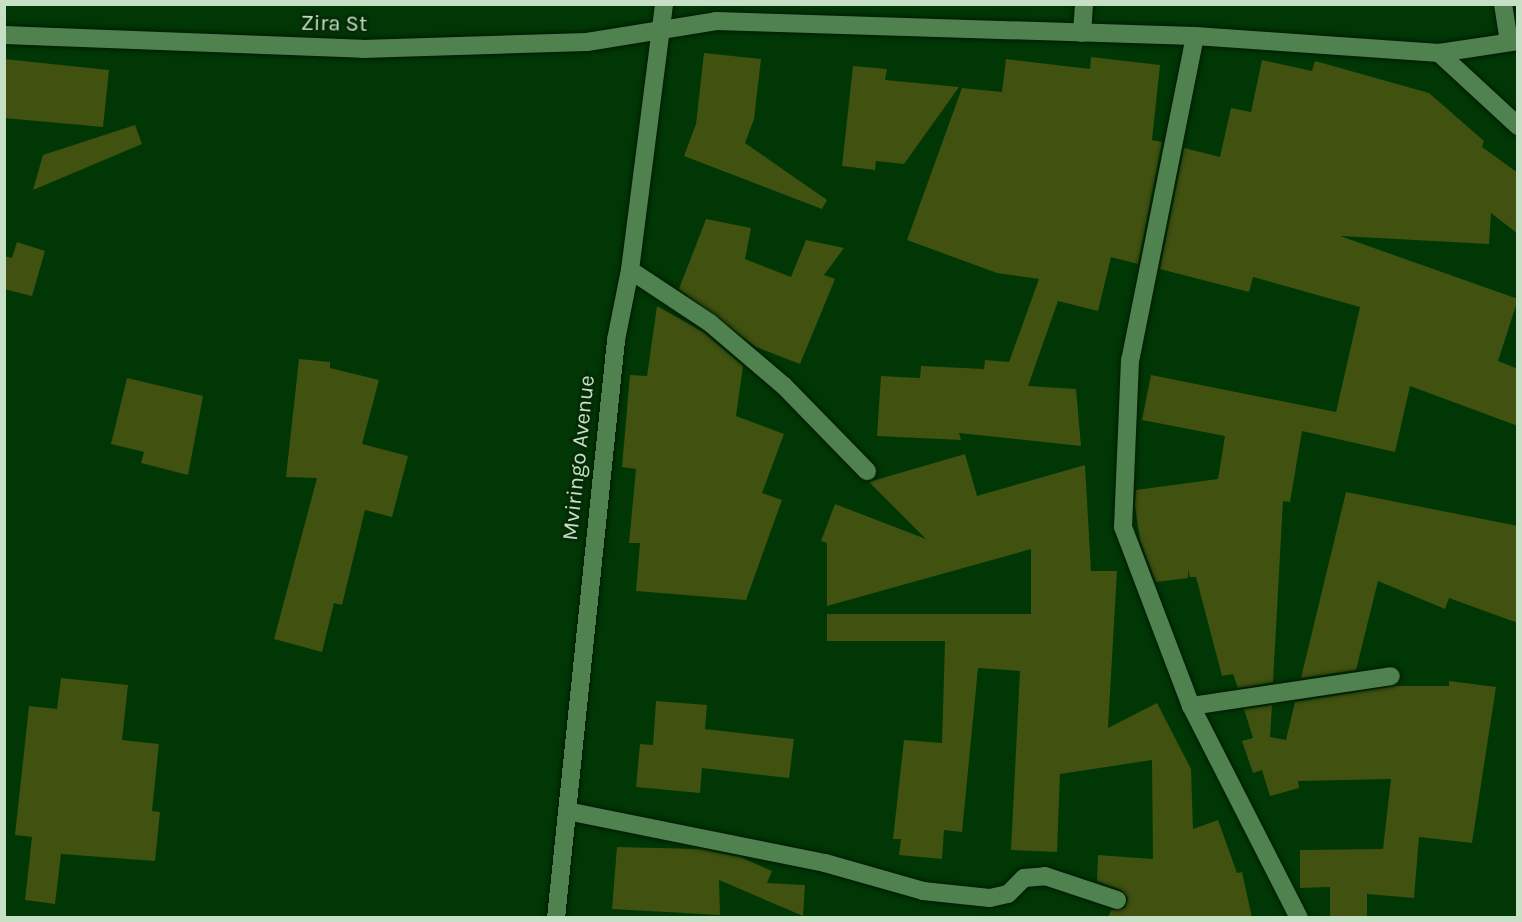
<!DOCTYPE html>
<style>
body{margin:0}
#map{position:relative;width:1522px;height:922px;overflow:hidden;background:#003705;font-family:Karla,sans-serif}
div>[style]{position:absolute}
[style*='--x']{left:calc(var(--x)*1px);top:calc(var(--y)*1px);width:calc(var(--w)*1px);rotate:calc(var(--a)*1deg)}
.building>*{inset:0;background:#405110}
.roads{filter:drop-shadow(0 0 2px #021a03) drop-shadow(0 0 2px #021a03)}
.street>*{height:18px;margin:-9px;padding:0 9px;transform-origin:9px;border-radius:9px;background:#4f824f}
span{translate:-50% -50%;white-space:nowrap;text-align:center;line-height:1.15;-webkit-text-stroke:6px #042b06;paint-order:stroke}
.street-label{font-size:22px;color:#c5e0c4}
.frame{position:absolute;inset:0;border:6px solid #c5e0c4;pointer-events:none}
</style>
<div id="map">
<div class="building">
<div style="clip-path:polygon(704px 53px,761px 59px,754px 119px,745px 143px,827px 200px,822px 209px,684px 156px,696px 124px)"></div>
<div style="clip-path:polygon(1091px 57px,1160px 65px,1152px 140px,1162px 142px,1138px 264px,1111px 257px,1098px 311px,1058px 301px,1028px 386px,1076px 389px,1081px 446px,959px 433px,961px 440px,877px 436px,881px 376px,920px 378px,921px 366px,984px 369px,985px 360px,1009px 362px,1039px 279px,997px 273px,907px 240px,962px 88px,1002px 92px,1006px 59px,1090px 69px)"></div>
<div style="clip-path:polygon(4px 59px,109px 70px,103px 127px,4px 118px)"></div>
<div style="clip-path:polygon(1262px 60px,1312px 71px,1315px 61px,1429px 93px,1484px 141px,1482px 147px,1518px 173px,1518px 234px,1491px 213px,1489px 244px,1340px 236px,1518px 299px,1498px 361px,1518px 369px,1518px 426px,1410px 386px,1395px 452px,1302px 431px,1290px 502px,1283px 501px,1273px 682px,1238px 688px,1233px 674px,1222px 676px,1196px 577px,1190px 577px,1188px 570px,1188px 578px,1156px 582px,1140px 540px,1135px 505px,1136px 490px,1218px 479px,1225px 436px,1142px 420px,1151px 375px,1336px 412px,1360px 307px,1253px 277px,1249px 292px,1160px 269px,1184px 148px,1220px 157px,1231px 108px,1251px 112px)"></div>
<div style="clip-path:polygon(853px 66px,887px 69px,885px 80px,959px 87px,904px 164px,876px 161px,875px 170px,842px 166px)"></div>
<div style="clip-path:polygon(135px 125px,142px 144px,33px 190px,43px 155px)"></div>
<div style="clip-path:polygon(706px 219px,751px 228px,745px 259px,791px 277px,806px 240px,844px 248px,824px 275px,835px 279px,800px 364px,756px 347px,679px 289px)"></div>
<div style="clip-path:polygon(17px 242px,45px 251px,32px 296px,4px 289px,4px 256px,12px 258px)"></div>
<div style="clip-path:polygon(657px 306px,703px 332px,743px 366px,736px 416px,784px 434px,762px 493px,782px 500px,746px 600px,636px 591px,640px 543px,629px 543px,636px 469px,622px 467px,630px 375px,647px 376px)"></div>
<div style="clip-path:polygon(299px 359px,330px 362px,330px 368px,379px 380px,362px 444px,408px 456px,392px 517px,365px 510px,342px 605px,334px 603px,322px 652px,274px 639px,317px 478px,286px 477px)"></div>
<div style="clip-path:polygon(127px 378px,203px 396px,188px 475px,141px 463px,144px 452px,111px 444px)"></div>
<div style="clip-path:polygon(965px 454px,977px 496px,1085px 465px,1091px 571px,1117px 571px,1108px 728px,1157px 703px,1191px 769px,1193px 829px,1218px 820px,1237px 873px,1242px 872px,1252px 918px,1108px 918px,1111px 910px,1125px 908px,1128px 898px,1121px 890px,1097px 881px,1098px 855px,1153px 859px,1152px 760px,1060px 774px,1057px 852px,1011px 850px,1020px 671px,978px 668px,962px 832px,944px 830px,942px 859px,899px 855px,901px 839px,893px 839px,904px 740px,942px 743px,945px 641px,827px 641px,827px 614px,1031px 614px,1031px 549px,827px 606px,827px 543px,821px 541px,835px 504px,926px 539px,869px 482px)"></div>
<div style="clip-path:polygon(1346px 492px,1518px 526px,1518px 623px,1449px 598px,1445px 609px,1378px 581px,1356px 670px,1301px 678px)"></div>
<div style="clip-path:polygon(61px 678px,128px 685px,122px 740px,159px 744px,152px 811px,160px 812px,155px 861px,61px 854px,55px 904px,25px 900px,32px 837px,15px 835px,29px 706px,57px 709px)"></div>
<div style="clip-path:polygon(1449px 681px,1496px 687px,1472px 843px,1419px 837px,1414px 898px,1367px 894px,1367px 918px,1330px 918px,1330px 887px,1300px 888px,1300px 850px,1383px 849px,1391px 779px,1298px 781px,1299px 788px,1270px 796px,1262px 770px,1253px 773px,1242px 741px,1253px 738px,1244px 709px,1272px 705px,1270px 737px,1286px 740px,1295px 702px,1396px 686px,1449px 686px)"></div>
<div style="clip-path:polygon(656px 701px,707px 705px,705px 729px,794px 739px,789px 778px,702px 768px,700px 793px,636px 787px,640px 744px,653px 745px)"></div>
<div style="clip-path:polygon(617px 847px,699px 849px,740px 857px,772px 871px,767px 883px,805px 885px,803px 916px,719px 880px,720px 915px,612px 909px)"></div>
</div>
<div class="roads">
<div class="street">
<div style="--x:1503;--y:4;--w:38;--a:81"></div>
<div style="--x:1082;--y:33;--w:29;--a:-86"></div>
<div style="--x:4;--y:35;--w:358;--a:2.2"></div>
<div style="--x:362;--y:49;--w:225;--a:-1.8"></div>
<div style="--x:587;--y:42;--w:131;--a:-9.2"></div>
<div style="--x:716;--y:21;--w:479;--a:1.8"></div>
<div style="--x:1195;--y:36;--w:245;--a:4"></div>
<div style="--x:1439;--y:53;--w:80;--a:-8.6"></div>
<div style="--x:1195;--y:36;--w:330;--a:101.3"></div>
<div style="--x:1130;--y:360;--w:167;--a:92.4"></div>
<div style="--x:1123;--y:527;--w:191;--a:69.2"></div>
<div style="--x:1191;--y:706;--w:238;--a:63"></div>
<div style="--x:1439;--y:53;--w:108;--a:42.7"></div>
<div style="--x:630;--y:270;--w:96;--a:33.5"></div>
<div style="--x:710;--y:323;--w:97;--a:40.4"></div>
<div style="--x:784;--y:386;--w:119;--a:45.7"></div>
<div style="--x:1191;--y:706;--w:202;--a:-8.5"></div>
<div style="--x:567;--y:811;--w:263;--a:11.4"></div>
<div style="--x:825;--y:863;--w:102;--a:15.9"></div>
<div style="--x:923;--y:891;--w:67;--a:6"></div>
<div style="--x:990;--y:898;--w:18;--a:-13"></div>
<div style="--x:1008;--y:894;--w:23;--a:-45"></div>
<div style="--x:1024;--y:878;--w:21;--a:-5"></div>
<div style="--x:1045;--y:876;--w:76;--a:18.4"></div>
<div style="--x:556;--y:918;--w:581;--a:-84.07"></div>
<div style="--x:616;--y:340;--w:71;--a:-78.7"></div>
<div style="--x:630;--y:270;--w:268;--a:-82.7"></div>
</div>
</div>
<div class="street-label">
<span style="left:334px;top:24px;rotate:1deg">Zira St</span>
<span style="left:579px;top:458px;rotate:-84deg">Mviringo Avenue</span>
</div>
<div class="frame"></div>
</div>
